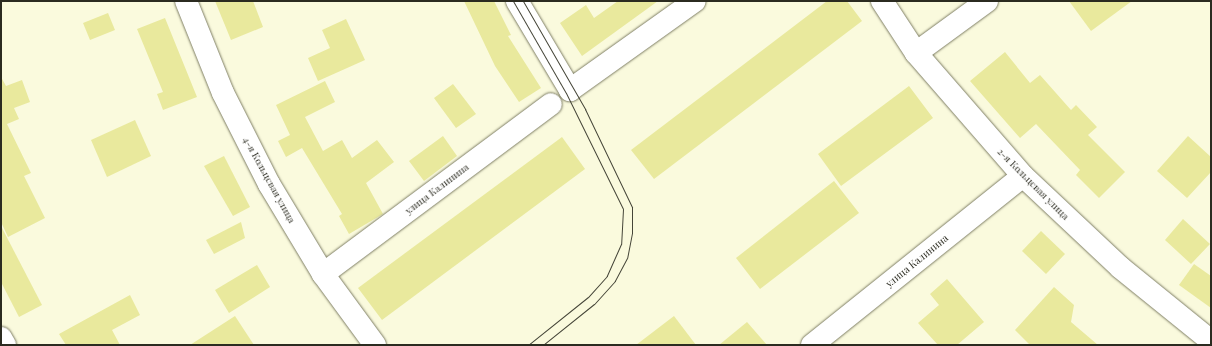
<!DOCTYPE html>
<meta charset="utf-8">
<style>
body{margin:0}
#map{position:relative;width:1212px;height:346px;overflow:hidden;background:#fafadd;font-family:"Playfair Display",serif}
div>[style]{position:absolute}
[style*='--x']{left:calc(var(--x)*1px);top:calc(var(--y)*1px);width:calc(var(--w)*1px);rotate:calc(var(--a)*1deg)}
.building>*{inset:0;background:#e9e99d}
.roads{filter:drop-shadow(0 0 1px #7f7f65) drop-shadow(0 0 1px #7f7f65)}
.street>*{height:22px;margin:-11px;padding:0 11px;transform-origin:11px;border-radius:11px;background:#fff}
.tram>*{height:1px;margin:-0.5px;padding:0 0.5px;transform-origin:0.5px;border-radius:0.5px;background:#454538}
span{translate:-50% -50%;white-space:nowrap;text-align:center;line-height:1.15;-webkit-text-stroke:4px #fff;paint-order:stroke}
.street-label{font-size:10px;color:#2b2b20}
.frame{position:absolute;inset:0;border:2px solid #2b2b20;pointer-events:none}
</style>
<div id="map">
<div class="building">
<div style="clip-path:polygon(215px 1px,253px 1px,263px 27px,231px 40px)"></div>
<div style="clip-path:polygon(464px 1px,494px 1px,511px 35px,508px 36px,541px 88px,519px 102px,495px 66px)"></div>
<div style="clip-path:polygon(618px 1px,658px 1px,582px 56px,560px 23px,586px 5px,594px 18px)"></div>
<div style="clip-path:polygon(827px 1px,847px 1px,862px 21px,654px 179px,631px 150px)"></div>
<div style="clip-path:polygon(1069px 1px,1132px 1px,1091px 31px)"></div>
<div style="clip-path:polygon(108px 13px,115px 30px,90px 40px,83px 23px)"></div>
<div style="clip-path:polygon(165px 18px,197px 97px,163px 110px,157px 94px,163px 92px,137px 29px)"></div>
<div style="clip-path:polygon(346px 19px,365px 60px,318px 81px,308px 58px,330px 48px,322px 30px)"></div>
<div style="clip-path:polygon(1005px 52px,1030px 83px,1040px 75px,1071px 110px,1076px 105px,1097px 127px,1088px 135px,1125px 172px,1099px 198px,1076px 175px,1080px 170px,1036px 124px,1020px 138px,970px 81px)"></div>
<div style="clip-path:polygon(1px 77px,6px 86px,22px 80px,30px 102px,14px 108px,19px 119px,7px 124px,31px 173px,24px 176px,45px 218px,8px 237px,1px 222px)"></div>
<div style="clip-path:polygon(325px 81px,335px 102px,305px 117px,323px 151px,342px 140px,352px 158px,377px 140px,394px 162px,366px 183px,383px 214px,349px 234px,339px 216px,342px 214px,302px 148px,286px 157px,278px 141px,290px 135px,276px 105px)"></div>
<div style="clip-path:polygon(453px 84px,476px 114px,456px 128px,434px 98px)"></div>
<div style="clip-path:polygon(909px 86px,933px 118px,841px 186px,818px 154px)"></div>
<div style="clip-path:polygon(135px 120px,151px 156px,107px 177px,91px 140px)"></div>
<div style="clip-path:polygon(443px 136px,457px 156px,424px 181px,409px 161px)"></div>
<div style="clip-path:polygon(1188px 136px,1211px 157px,1211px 172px,1187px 198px,1157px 171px)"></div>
<div style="clip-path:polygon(562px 137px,585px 169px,382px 320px,358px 288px)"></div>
<div style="clip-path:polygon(224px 156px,250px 207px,233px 216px,204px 166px)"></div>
<div style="clip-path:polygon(834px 181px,859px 213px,760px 289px,736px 258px)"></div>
<div style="clip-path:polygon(1183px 219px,1210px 244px,1191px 264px,1165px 240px)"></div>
<div style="clip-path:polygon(241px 222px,245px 238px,214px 254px,206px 240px)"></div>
<div style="clip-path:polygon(1px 226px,42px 305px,19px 317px,1px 282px)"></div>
<div style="clip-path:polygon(1041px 231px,1065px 254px,1046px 274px,1022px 251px)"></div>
<div style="clip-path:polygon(1194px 264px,1211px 276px,1211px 308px,1179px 285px)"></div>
<div style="clip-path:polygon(257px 265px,270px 287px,229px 313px,215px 290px)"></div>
<div style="clip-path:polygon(947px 279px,984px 322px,957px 345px,938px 345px,918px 323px,939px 305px,930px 294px)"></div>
<div style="clip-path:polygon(1054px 287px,1074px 305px,1071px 322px,1098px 345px,1030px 345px,1015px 330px)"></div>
<div style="clip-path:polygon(130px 295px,140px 315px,112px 330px,120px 345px,66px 345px,59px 334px)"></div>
<div style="clip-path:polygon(235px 316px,254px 345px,190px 345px)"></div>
<div style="clip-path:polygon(674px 316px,696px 345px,636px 345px)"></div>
<div style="clip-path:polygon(747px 322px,767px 345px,719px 345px)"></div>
</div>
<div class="roads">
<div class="street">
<div style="--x:186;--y:1;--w:99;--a:68.1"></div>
<div style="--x:223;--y:93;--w:102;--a:63.2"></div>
<div style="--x:269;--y:184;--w:105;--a:59"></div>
<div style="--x:323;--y:274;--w:88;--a:53.8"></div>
<div style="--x:517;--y:1;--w:104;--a:59.2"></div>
<div style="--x:570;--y:90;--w:153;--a:-35.5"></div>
<div style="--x:882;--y:1;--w:62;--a:56.8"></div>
<div style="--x:916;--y:53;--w:163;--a:49"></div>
<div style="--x:1023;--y:176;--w:134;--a:43.2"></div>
<div style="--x:1121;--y:268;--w:116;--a:39"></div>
<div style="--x:916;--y:53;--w:88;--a:-36.2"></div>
<div style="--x:323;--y:274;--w:284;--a:-36.7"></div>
<div style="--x:1;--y:338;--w:8;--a:60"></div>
<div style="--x:812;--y:345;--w:270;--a:-38.7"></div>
</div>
</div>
<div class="tram">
<div style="--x:513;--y:1;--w:106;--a:60.1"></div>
<div style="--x:566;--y:93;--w:129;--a:63.8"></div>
<div style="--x:623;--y:209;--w:35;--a:93"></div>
<div style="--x:621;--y:244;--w:35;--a:114"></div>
<div style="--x:607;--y:276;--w:28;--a:132"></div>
<div style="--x:588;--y:297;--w:77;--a:141.3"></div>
<div style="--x:523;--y:1;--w:125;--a:60.1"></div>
<div style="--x:585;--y:109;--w:109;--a:64.4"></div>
<div style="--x:632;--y:207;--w:26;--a:90"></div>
<div style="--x:632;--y:233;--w:25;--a:101"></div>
<div style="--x:627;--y:258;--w:26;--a:118"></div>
<div style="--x:615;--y:281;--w:31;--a:132"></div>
<div style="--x:594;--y:304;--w:65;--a:141.2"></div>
</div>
<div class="street-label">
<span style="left:269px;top:180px;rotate:61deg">4-я Кольцевая улица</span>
<span style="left:1033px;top:184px;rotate:45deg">2-я Кольцевая улица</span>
<span style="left:437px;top:189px;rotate:-37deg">улица Калинина</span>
<span style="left:917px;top:261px;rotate:-39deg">улица Калинина</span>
</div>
<div class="frame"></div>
</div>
